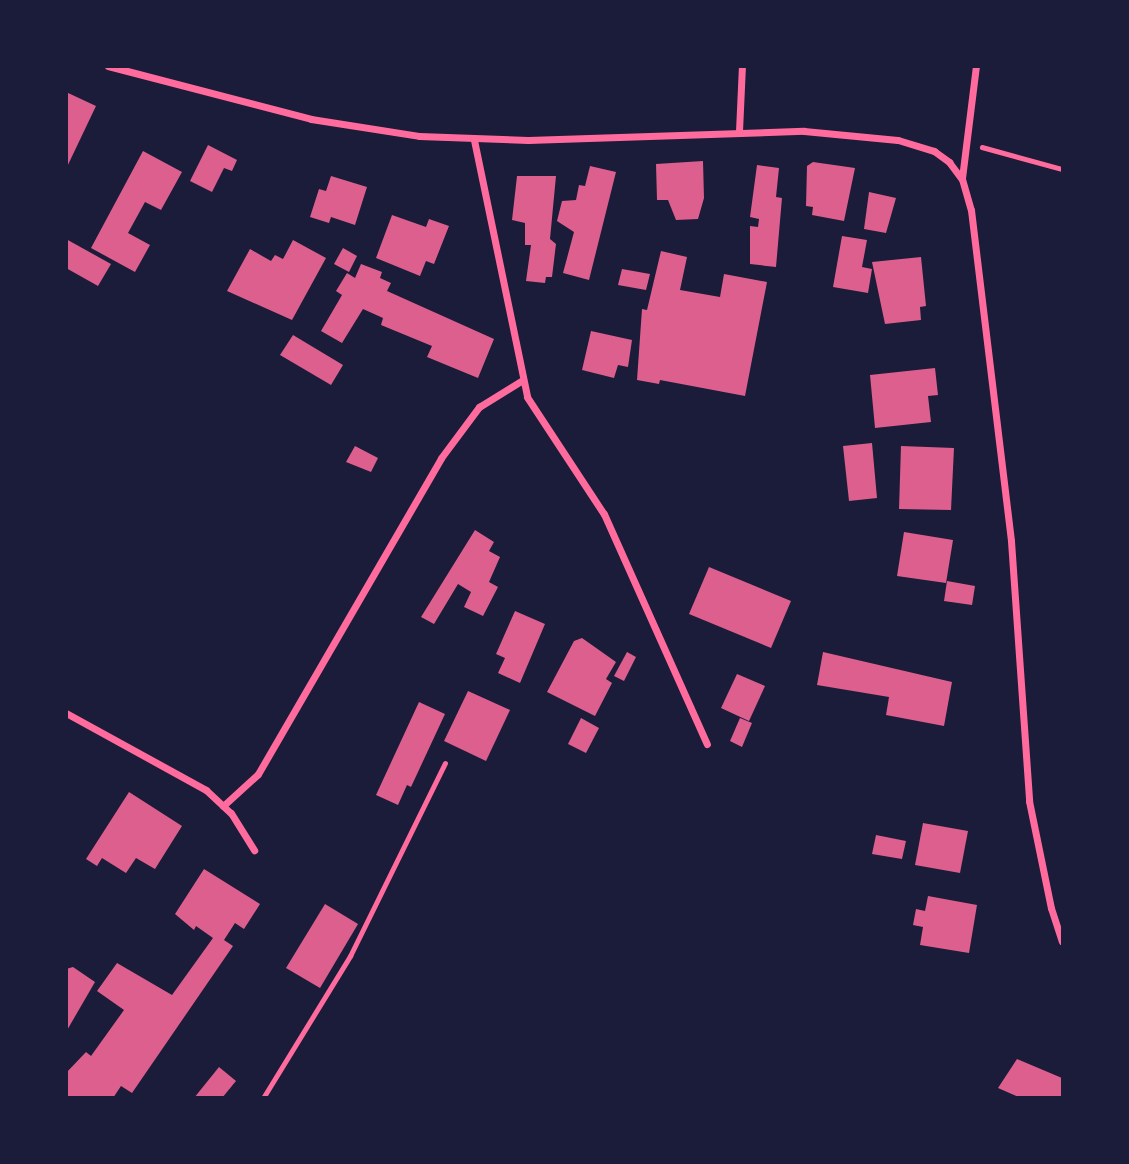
<!DOCTYPE html>
<style>
body{margin:0}
#map{position:relative;width:1129px;height:1164px;overflow:hidden;background:#1b1b3a;font-family:"Noto Serif",serif}
div>[style]{position:absolute}
[style*='--x']{left:calc(var(--x)*1px);top:calc(var(--y)*1px);width:calc(var(--w)*1px);rotate:calc(var(--a)*1deg)}
.building>*{inset:0;background:#dd5f8e}
.path>*{height:4.5px;margin:-2.25px;padding:0 2.25px;transform-origin:2.25px;border-radius:2.25px;background:#ff6b9d}
.service>*{height:5px;margin:-2.5px;padding:0 2.5px;transform-origin:2.5px;border-radius:2.5px;background:#ff6b9d}
.minor>*{height:7px;margin:-3.5px;padding:0 3.5px;transform-origin:3.5px;border-radius:3.5px;background:#ff6b9d}
span{translate:-50% -50%;white-space:nowrap;text-align:center;line-height:1.15;-webkit-text-stroke:6px #1b1b3a;paint-order:stroke}
.frame{position:absolute;inset:0;border:68px solid #1b1b3a;pointer-events:none}
</style>
<div id="map">
<div class="building">
<div style="clip-path:polygon(66px 92px,96px 106px,66px 169px)"></div>
<div style="clip-path:polygon(208px 145px,237px 160px,232px 171px,224px 168px,212px 192px,190px 181px)"></div>
<div style="clip-path:polygon(143px 151px,182px 172px,161px 210px,145px 202px,128px 233px,150px 245px,135px 272px,91px 248px)"></div>
<div style="clip-path:polygon(703px 161px,704px 198px,698px 219px,676px 220px,668px 200px,657px 200px,656px 164px)"></div>
<div style="clip-path:polygon(813px 162px,855px 168px,844px 221px,812px 215px,813px 207px,806px 206px,807px 166px)"></div>
<div style="clip-path:polygon(757px 165px,779px 168px,776px 197px,782px 198px,776px 267px,750px 264px,750px 226px,758px 227px,759px 219px,750px 217px)"></div>
<div style="clip-path:polygon(590px 166px,616px 172px,589px 280px,563px 273px,574px 232px,557px 221px,562px 201px,576px 200px,579px 185px,585px 186px)"></div>
<div style="clip-path:polygon(331px 176px,367px 187px,355px 225px,331px 217px,329px 223px,310px 217px,319px 189px,326px 191px)"></div>
<div style="clip-path:polygon(517px 176px,556px 176px,550px 239px,556px 244px,552px 277px,546px 277px,545px 283px,526px 281px,531px 245px,525px 245px,525px 223px,512px 220px)"></div>
<div style="clip-path:polygon(869px 192px,896px 198px,886px 233px,864px 229px)"></div>
<div style="clip-path:polygon(392px 215px,426px 227px,429px 219px,449px 226px,434px 264px,426px 261px,420px 276px,376px 258px)"></div>
<div style="clip-path:polygon(842px 236px,867px 240px,862px 267px,872px 269px,868px 293px,833px 287px)"></div>
<div style="clip-path:polygon(66px 239px,111px 264px,98px 286px,66px 268px)"></div>
<div style="clip-path:polygon(293px 240px,326px 258px,292px 320px,227px 291px,250px 249px,271px 261px,275px 255px,283px 259px)"></div>
<div style="clip-path:polygon(343px 248px,357px 256px,349px 272px,334px 264px)"></div>
<div style="clip-path:polygon(661px 251px,687px 257px,680px 290px,720px 297px,724px 274px,767px 282px,745px 396px,660px 380px,659px 384px,637px 380px,642px 309px,647px 310px)"></div>
<div style="clip-path:polygon(921px 257px,926px 306px,920px 307px,921px 320px,885px 324px,872px 262px)"></div>
<div style="clip-path:polygon(361px 264px,382px 272px,380px 278px,391px 283px,387px 291px,494px 339px,478px 378px,427px 357px,432px 346px,381px 325px,383px 318px,363px 309px,342px 343px,321px 331px,342px 295px,336px 291px,347px 273px,355px 278px)"></div>
<div style="clip-path:polygon(622px 269px,650px 274px,646px 290px,618px 285px)"></div>
<div style="clip-path:polygon(591px 331px,632px 340px,628px 367px,618px 365px,614px 378px,582px 370px)"></div>
<div style="clip-path:polygon(293px 335px,343px 365px,331px 385px,280px 355px)"></div>
<div style="clip-path:polygon(935px 368px,938px 395px,928px 396px,931px 422px,875px 428px,870px 375px)"></div>
<div style="clip-path:polygon(872px 443px,877px 498px,849px 501px,843px 446px)"></div>
<div style="clip-path:polygon(355px 446px,378px 458px,371px 472px,346px 462px)"></div>
<div style="clip-path:polygon(901px 446px,954px 448px,951px 510px,899px 509px)"></div>
<div style="clip-path:polygon(475px 530px,494px 542px,489px 551px,500px 557px,489px 582px,498px 587px,483px 616px,464px 607px,471px 592px,458px 584px,434px 624px,421px 617px)"></div>
<div style="clip-path:polygon(904px 532px,953px 540px,946px 583px,897px 576px)"></div>
<div style="clip-path:polygon(709px 567px,791px 601px,771px 648px,689px 614px)"></div>
<div style="clip-path:polygon(947px 581px,975px 586px,972px 605px,944px 601px)"></div>
<div style="clip-path:polygon(515px 611px,545px 624px,520px 683px,498px 673px,505px 658px,496px 654px)"></div>
<div style="clip-path:polygon(582px 638px,616px 662px,606px 679px,612px 683px,595px 716px,547px 692px,574px 641px)"></div>
<div style="clip-path:polygon(627px 652px,636px 657px,624px 681px,614px 676px)"></div>
<div style="clip-path:polygon(823px 652px,952px 682px,944px 726px,886px 715px,889px 697px,817px 685px)"></div>
<div style="clip-path:polygon(737px 674px,765px 686px,749px 721px,721px 708px)"></div>
<div style="clip-path:polygon(468px 691px,510px 710px,486px 761px,444px 741px)"></div>
<div style="clip-path:polygon(419px 702px,445px 714px,411px 787px,407px 785px,398px 805px,376px 795px)"></div>
<div style="clip-path:polygon(581px 718px,599px 728px,586px 753px,568px 744px)"></div>
<div style="clip-path:polygon(740px 718px,752px 723px,742px 747px,730px 741px)"></div>
<div style="clip-path:polygon(129px 792px,182px 826px,155px 869px,136px 858px,126px 873px,102px 858px,97px 866px,86px 859px)"></div>
<div style="clip-path:polygon(923px 823px,968px 831px,960px 873px,915px 865px)"></div>
<div style="clip-path:polygon(876px 835px,906px 841px,902px 859px,872px 854px)"></div>
<div style="clip-path:polygon(204px 869px,260px 904px,244px 929px,235px 923px,224px 940px,233px 946px,132px 1093px,121px 1086px,113px 1098px,66px 1098px,66px 1073px,86px 1052px,91px 1056px,124px 1010px,97px 991px,117px 963px,172px 995px,213px 938px,196px 926px,194px 930px,175px 914px)"></div>
<div style="clip-path:polygon(928px 896px,977px 905px,969px 953px,920px 945px,923px 927px,913px 925px,916px 909px,925px 911px)"></div>
<div style="clip-path:polygon(325px 904px,358px 924px,320px 988px,286px 968px)"></div>
<div style="clip-path:polygon(73px 967px,95px 982px,66px 1032px,66px 969px)"></div>
<div style="clip-path:polygon(1017px 1059px,1062px 1078px,1062px 1098px,1021px 1098px,998px 1088px)"></div>
<div style="clip-path:polygon(219px 1067px,236px 1081px,222px 1098px,194px 1098px)"></div>
</div>
<div class="path">
<div style="--x:982;--y:147;--w:83;--a:15.4"></div>
</div>
<div class="service">
<div style="--x:263;--y:1098;--w:167;--a:-58.5"></div>
<div style="--x:350;--y:956;--w:215;--a:-63.8"></div>
</div>
<div class="minor">
<div style="--x:108;--y:66;--w:210;--a:14.6"></div>
<div style="--x:311;--y:119;--w:109;--a:8.9"></div>
<div style="--x:419;--y:136;--w:109;--a:2.1"></div>
<div style="--x:528;--y:140;--w:276;--a:-1.9"></div>
<div style="--x:804;--y:131;--w:94;--a:5.5"></div>
<div style="--x:898;--y:140;--w:38;--a:17"></div>
<div style="--x:934;--y:151;--w:19;--a:36"></div>
<div style="--x:949;--y:162;--w:21;--a:53"></div>
<div style="--x:962;--y:179;--w:32;--a:74"></div>
<div style="--x:971;--y:210;--w:333;--a:83.1"></div>
<div style="--x:1011;--y:541;--w:261;--a:86"></div>
<div style="--x:1029;--y:801;--w:109;--a:78.4"></div>
<div style="--x:1051;--y:908;--w:35;--a:72"></div>
<div style="--x:739;--y:131;--w:65;--a:-87.4"></div>
<div style="--x:474;--y:140;--w:262;--a:78.3"></div>
<div style="--x:527;--y:397;--w:140;--a:56.7"></div>
<div style="--x:604;--y:514;--w:252;--a:65.9"></div>
<div style="--x:962;--y:178;--w:113;--a:-82.9"></div>
<div style="--x:66;--y:713;--w:160;--a:28.8"></div>
<div style="--x:206;--y:790;--w:34;--a:43"></div>
<div style="--x:231;--y:813;--w:44;--a:58.1"></div>
<div style="--x:223;--y:806;--w:47;--a:-42.4"></div>
<div style="--x:258;--y:774;--w:365;--a:-59.9"></div>
<div style="--x:441;--y:458;--w:64;--a:-53.3"></div>
<div style="--x:479;--y:407;--w:49;--a:-31.8"></div>
</div>
<div class="frame"></div>
</div>
